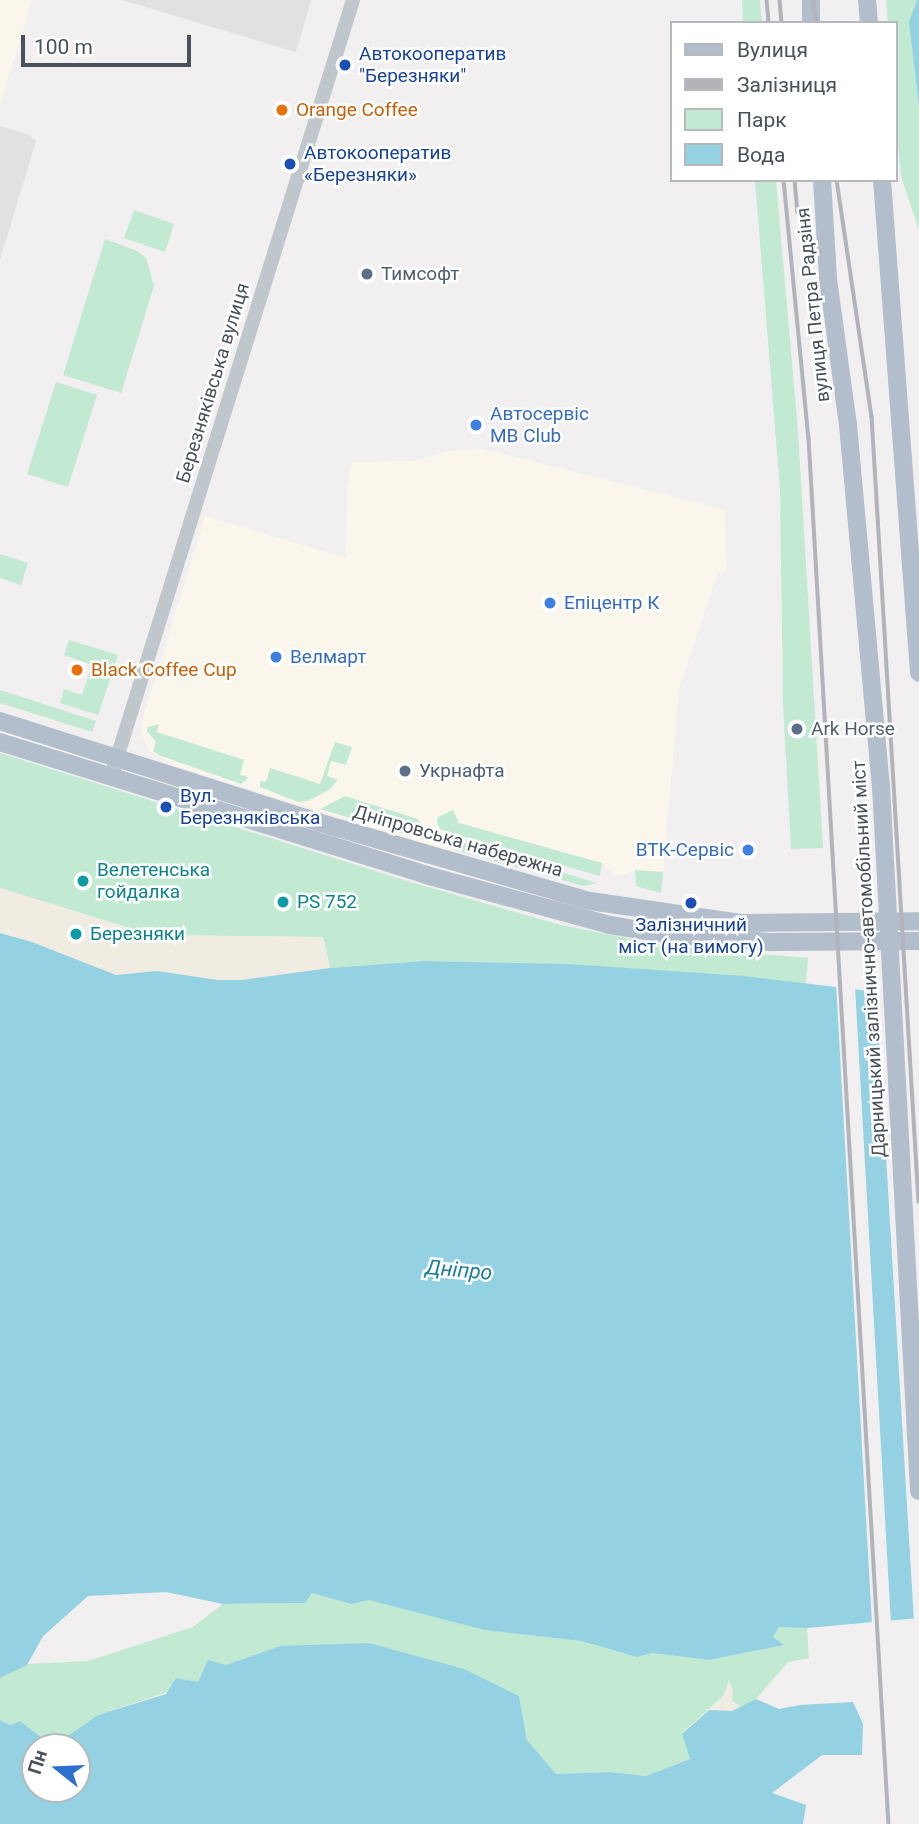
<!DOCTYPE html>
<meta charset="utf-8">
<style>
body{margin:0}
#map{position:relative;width:919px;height:1824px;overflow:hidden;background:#f1efef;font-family:Roboto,sans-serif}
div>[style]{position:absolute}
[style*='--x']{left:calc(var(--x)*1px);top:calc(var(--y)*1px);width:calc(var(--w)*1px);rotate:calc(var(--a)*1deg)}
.commercial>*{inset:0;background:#faf6eb}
.education>*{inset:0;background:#e2e0e0}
.green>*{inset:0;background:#c2ead3}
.sand>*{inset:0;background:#f1ece2}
.water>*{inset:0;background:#94d1e3}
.pier>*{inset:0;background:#f1efef}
.minor>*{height:14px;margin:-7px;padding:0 7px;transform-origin:7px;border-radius:7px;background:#bfc6cc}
.major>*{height:18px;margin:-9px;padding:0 9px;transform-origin:9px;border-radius:9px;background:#b2becb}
.rail>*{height:3.5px;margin:-1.75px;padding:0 1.75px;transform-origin:1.75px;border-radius:1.75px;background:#b2b4b9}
.major-bridge>*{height:18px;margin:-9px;padding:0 9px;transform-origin:9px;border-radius:9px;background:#b2becb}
.dots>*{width:19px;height:19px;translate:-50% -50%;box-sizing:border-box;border:4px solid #fff;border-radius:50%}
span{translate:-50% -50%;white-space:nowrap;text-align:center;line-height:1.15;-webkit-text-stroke:5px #fff;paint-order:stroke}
.transit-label{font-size:19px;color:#164399}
.left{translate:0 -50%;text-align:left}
.food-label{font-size:19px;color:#c56008}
.service-label{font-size:19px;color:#4e5e75}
.street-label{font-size:19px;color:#49525b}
.shop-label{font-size:19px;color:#366cbe}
.right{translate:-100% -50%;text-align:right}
.culture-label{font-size:19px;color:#0d838f}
.water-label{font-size:21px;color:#1c7e9b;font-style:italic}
.legend{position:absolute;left:670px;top:21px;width:228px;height:161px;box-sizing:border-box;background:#fff;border:2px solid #b6babd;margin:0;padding:9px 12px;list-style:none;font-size:21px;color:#49525b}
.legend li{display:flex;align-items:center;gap:14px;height:35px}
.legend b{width:35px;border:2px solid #b6babd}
.north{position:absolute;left:21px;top:1733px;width:70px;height:70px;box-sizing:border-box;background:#fff;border:2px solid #b6babd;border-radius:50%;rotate:288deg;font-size:19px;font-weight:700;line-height:28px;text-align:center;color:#49525b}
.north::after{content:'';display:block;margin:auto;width:24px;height:32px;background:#2c70ce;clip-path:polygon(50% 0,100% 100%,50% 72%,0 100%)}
.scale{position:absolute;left:21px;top:35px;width:170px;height:32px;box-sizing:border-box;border:4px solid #49525b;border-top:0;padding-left:9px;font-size:21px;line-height:24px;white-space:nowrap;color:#49525b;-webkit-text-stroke:5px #fff;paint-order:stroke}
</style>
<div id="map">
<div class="commercial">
<div style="clip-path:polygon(0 0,32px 0,0 105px)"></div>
<div style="clip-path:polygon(479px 448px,725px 510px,726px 572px,718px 572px,679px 689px,663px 872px,635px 870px,628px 874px,614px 875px,601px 863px,458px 824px,453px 853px,175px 766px,149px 751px,141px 735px,142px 722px,205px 516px,346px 558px,347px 488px,352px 462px,412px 461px,446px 452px)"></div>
</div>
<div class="education">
<div style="clip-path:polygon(122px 0,311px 0,296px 52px)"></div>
<div style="clip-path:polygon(0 126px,29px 135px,36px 141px,0 260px)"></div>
</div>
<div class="green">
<div style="clip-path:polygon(742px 0,760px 0,762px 23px,743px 23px)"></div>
<div style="clip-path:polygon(886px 0,919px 0,912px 44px,919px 106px,919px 230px,901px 176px,896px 120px,896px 23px,888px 23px)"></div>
<div style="clip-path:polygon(755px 180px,776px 180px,798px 431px,823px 848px,791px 849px,783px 704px,780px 490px)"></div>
<div style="clip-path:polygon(134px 210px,174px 224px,165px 252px,124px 238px)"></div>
<div style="clip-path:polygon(105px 239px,137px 251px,146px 258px,154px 286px,121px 393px,63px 375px)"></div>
<div style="clip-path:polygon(56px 382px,97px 395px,68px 487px,27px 474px)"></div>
<div style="clip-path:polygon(0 554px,28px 563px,21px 585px,0 578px)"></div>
<div style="clip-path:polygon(69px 640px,118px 655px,98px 715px,60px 703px,64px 689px,82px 695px,92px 665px,64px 655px)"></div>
<div style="clip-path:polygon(0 690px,96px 721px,92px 732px,0 703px)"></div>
<div style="clip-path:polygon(159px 724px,157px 732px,244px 760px,240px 775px,248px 777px,246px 780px,241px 784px,161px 756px,153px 751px,156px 742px,147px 731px,148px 727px)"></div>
<div style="clip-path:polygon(335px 742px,352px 747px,346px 765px,331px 761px,327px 776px,338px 780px,329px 790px,307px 801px,298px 802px,260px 787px,260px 781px,266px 782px,270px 768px,320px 784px)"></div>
<div style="clip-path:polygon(0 753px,404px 880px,561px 925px,662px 945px,808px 958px,806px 984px,569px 964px,424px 961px,330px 968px,323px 937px,152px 935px,0 888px)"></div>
<div style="clip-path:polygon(345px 796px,418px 819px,432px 842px,320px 809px)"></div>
<div style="clip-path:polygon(453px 810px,459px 823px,602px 863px,600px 876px,441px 830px,437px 824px,438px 817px)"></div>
<div style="clip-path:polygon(444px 837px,597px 883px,583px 886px,452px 849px)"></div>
<div style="clip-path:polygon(635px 870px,663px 872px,661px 893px,636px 886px)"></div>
<div style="clip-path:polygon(312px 1593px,351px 1604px,369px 1599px,484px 1630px,581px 1641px,637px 1657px,652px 1653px,709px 1660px,783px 1645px,772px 1638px,779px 1627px,807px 1628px,809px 1658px,788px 1662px,756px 1699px,741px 1707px,724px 1695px,682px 1733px,690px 1759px,646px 1776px,610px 1772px,556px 1774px,527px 1740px,519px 1696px,280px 1646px,226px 1665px,198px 1682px,98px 1715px,53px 1746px,20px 1721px,10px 1725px,0 1720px,0 1623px,88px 1596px,43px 1636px,27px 1664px,88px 1661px,193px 1627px,223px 1604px,305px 1603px)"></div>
</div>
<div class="sand">
<div style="clip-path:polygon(0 888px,152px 935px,323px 937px,330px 968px,242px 980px,218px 980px,157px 971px,116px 975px,106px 973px,59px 952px,0 933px)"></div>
<div style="clip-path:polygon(729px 1680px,733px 1691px,732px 1702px,741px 1707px,732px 1711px,709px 1710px,724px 1695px)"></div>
</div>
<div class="water">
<div style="clip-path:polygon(917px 0,919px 0,919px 106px,909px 22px)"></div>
<div style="clip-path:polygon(0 933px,32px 942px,116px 975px,157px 971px,218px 980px,242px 980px,330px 968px,424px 961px,569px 964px,744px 976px,861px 990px,919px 1003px,919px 1618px,807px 1628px,779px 1627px,773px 1637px,784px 1645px,709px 1660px,652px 1653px,637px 1657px,581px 1641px,484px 1630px,369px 1600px,351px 1604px,312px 1593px,305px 1603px,223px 1604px,166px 1592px,88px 1596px,43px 1636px,27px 1665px,0 1678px)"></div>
<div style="clip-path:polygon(evenodd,369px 1643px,464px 1669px,519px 1696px,527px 1740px,556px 1774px,610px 1772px,646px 1776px,690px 1759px,682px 1734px,709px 1710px,732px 1711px,756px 1699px,779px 1709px,800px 1705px,853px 1702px,863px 1724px,862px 1755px,822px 1755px,772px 1793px,806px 1805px,803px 1824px,0 1824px,0 1720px,10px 1725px,20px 1721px,53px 1746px,98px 1715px,166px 1694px,176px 1678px,198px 1682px,208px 1660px,226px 1665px,280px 1646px,369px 1643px,77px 1747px,77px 1789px,35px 1789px,35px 1747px,77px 1747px)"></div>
</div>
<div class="pier">
<div style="clip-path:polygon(836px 984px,855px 986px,891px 1624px,872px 1625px)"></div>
<div style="clip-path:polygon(876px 990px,919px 999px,919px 1621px,914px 1622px)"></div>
</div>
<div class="minor">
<div style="--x:111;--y:777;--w:814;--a:-72.7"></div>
</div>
<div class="major">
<div style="--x:811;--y:0;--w:23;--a:90"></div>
<div style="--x:867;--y:0;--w:23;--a:85"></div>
<div style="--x:822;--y:180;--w:99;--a:86.5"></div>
<div style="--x:828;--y:279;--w:147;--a:82.2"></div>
<div style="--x:882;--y:180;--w:494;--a:85.7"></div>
<div style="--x:0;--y:721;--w:355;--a:17.6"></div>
<div style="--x:338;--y:828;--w:262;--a:16.2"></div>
<div style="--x:590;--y:901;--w:152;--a:8.3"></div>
<div style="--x:740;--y:923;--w:179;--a:-0.6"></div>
<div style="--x:0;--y:742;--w:446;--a:17.3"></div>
<div style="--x:426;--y:875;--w:191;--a:15.2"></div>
<div style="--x:610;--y:925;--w:55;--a:9.5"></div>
<div style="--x:664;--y:934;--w:107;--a:4.3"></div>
<div style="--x:771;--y:942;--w:148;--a:-0.4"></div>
</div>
<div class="rail">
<div style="--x:767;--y:0;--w:23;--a:85"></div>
<div style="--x:780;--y:0;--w:23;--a:85"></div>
<div style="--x:813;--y:0;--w:23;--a:80"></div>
<div style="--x:784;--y:180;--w:259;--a:84.5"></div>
<div style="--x:809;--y:438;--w:1388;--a:86.7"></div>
<div style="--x:795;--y:180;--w:32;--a:85"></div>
<div style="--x:837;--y:180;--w:239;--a:81.6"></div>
<div style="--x:872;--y:416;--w:787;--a:86.58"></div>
</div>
<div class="major-bridge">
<div style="--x:848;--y:425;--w:363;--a:84.8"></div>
<div style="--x:881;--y:786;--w:706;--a:86.91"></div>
</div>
<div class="dots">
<div style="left:345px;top:65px;background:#1a4fb4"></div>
<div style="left:282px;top:110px;background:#e8710a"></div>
<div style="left:290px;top:164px;background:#1a4fb4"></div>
<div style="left:367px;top:274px;background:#5c6f8a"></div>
<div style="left:476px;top:425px;background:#3f7fe0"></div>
<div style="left:550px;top:603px;background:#3f7fe0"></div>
<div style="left:276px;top:657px;background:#3f7fe0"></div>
<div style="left:77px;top:670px;background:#e8710a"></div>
<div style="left:797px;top:729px;background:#5c6f8a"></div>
<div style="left:405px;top:771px;background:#5c6f8a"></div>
<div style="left:166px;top:807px;background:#1a4fb4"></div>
<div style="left:748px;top:850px;background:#3f7fe0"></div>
<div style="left:83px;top:881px;background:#0f9aa8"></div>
<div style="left:283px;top:902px;background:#0f9aa8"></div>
<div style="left:691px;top:903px;background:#1a4fb4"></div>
<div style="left:76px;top:934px;background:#0f9aa8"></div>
</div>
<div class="transit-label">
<span class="left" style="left:359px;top:65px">Автокооператив<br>"Березняки"</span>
<span class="left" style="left:304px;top:164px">Автокооператив<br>«Березняки»</span>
<span class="left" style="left:180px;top:807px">Вул.<br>Березняківська</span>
<span style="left:691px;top:936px">Залізничний<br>міст (на вимогу)</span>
</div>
<div class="food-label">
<span class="left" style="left:296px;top:110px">Orange Coffee</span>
<span class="left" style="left:91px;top:670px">Black Coffee Cup</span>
</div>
<div class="service-label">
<span class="left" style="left:381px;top:274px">Тимсофт</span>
<span class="left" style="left:811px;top:729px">Ark Horse</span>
<span class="left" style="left:419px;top:771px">Укрнафта</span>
</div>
<div class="street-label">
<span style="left:813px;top:305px;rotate:-96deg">вулиця Петра Радзіня</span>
<span style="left:213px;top:383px;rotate:-73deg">Березняківська вулиця</span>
<span style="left:458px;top:841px;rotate:16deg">Дніпровська набережна</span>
<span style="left:869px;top:959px;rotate:-93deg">Дарницький залізнично-автомобільний міст</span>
</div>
<div class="shop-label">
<span class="left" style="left:490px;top:425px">Автосервіс<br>MB Club</span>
<span class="left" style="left:564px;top:603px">Епіцентр К</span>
<span class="left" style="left:290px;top:657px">Велмарт</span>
<span class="right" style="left:734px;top:850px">ВТК-Сервіс</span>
</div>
<div class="culture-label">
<span class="left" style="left:97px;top:881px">Велетенська<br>гойдалка</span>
<span class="left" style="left:297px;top:902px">PS 752</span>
<span class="left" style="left:90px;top:934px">Березняки</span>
</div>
<div class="water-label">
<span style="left:459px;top:1270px;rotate:5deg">Дніпро</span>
</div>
<ul class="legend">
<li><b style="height:9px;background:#b2becb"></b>Вулиця</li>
<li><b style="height:9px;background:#b2b4b9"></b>Залізниця</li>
<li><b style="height:19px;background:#c2ead3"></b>Парк</li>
<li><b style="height:19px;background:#94d1e3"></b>Вода</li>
</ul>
<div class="north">Пн</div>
<div class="scale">100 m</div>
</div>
